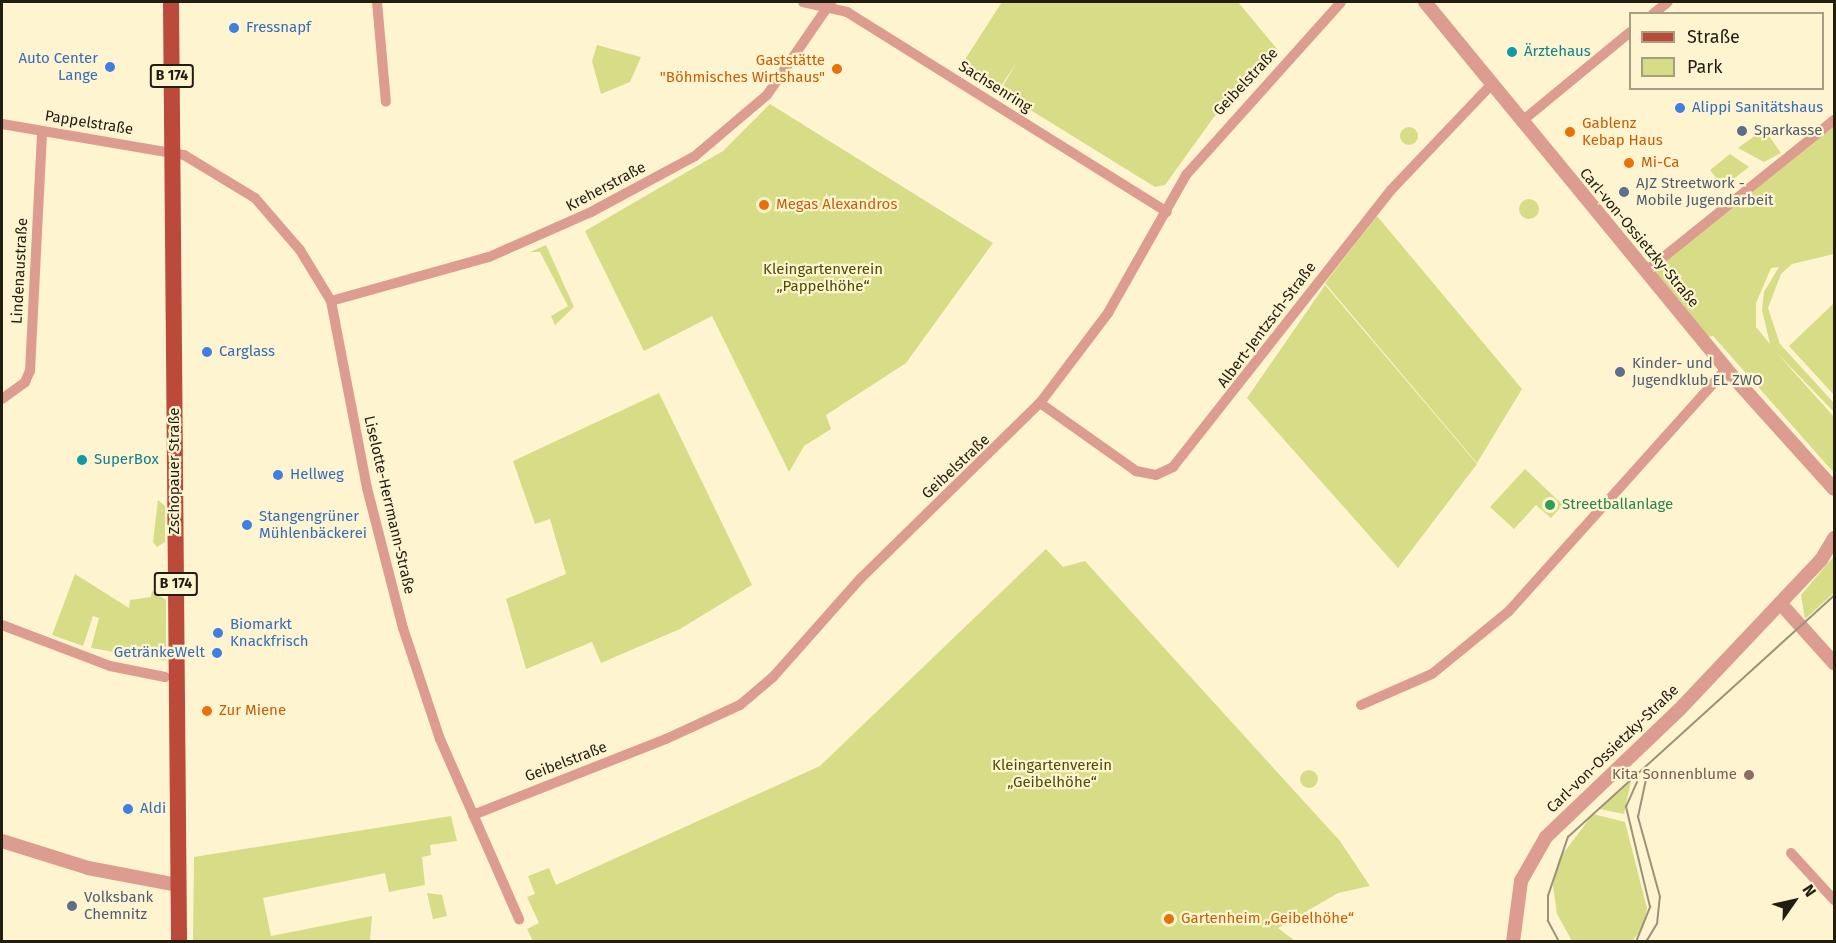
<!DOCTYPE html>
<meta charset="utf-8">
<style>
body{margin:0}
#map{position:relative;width:1836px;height:943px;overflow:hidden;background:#fff4d0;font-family:"Fira Sans",sans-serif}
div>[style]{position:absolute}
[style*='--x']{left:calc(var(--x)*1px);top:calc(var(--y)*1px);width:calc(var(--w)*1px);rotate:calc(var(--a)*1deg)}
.green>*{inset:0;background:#d7dd86}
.round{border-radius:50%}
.minor>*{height:10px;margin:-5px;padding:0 5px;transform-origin:5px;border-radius:5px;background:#dc9c90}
.tertiary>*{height:14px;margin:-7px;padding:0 7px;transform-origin:7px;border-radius:7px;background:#dc9c90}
.primary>*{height:16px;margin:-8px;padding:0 8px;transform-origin:8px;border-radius:8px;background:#bb4a3b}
.tram>*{height:1.5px;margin:-0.75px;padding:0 0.75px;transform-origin:0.75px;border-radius:0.75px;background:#9b9379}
.dots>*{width:16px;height:16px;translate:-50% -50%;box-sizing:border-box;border:3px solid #fff4d0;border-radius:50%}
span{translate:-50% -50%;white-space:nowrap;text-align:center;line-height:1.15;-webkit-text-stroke:4.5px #fff4d0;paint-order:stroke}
.shield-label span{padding:2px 4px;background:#fff4d0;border:2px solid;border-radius:4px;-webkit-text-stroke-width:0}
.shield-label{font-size:14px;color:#211d10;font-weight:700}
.shop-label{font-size:15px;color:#366cbe}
.left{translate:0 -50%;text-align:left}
.right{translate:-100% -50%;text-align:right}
.culture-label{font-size:15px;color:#0d838f}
.food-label{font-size:15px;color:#c56008}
.street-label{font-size:15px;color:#211d10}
.service-label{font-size:15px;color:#4e5e75}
.park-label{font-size:15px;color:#4b4e05}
.leisure-label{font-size:15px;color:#27864d}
.education-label{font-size:15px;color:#785e54}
.frame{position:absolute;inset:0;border:3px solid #211d10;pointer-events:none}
.legend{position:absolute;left:1629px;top:12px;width:195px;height:78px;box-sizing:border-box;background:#fff4d0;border:2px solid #a69e83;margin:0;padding:8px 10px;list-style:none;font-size:18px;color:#211d10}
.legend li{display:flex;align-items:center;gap:12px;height:30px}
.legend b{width:30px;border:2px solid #a69e83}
.north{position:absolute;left:1764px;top:871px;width:60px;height:60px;-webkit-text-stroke:4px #fff4d0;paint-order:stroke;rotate:56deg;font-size:16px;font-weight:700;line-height:24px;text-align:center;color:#211d10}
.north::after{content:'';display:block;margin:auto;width:21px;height:27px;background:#211d10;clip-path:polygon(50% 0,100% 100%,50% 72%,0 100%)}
</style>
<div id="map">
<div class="green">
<div style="clip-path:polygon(1002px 2px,1238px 2px,1277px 49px,1214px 117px,1165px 185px,1155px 187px,1000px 91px,1017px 62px,999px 89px,962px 64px)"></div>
<div style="clip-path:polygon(597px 45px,641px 57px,630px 82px,601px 94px,592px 61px)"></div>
<div style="clip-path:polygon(770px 104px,993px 243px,906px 363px,826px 415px,831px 429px,804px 446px,789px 472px,712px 316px,644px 351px,585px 231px,723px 151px)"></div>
<div style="clip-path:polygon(evenodd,1834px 120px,1834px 254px,1792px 264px,1781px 274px,1768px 308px,1780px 344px,1834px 403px,1834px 412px,1776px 352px,1834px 417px,1834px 473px,1713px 336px,1700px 338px,1645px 272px,1834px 120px,1779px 267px,1764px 292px,1762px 310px,1770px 344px,1756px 327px,1756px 303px,1771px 268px,1779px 267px)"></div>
<div class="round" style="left:1400px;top:127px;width:18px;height:18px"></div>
<div style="clip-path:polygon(1764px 129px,1781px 153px,1764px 162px,1738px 148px)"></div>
<div style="clip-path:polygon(1730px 154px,1749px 167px,1723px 187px,1710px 170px)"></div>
<div class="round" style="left:1519px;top:199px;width:20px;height:20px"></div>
<div style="clip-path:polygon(1377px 216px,1522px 389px,1477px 463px,1325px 283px)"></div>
<div style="clip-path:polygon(546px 245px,574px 307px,555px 325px,551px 316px,568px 306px,540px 252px,530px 252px)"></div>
<div style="clip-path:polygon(1325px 285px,1477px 464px,1398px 568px,1247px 398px)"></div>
<div style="clip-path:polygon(1834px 303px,1834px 395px,1789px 346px)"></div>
<div style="clip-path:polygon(659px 393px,752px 585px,680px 629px,601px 663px,592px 642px,526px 669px,506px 599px,566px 574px,550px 519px,535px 524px,513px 461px)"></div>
<div style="clip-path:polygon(1525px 469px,1563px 505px,1551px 518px,1536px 505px,1514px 529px,1490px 507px)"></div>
<div style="clip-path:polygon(158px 500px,165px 506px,165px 542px,157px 547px,153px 542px)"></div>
<div style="clip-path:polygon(1046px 549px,1063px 567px,1085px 561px,1340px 841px,1370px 886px,1338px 893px,1278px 928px,1295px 941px,533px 941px,527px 929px,539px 923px,527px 897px,535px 894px,528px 876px,549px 868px,556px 885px,820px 766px)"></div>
<div style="clip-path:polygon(1834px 556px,1834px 593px,1805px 619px,1801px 595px)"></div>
<div style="clip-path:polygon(75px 574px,129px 608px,130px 600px,151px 597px,152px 591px,166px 600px,166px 661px,91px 648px,99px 618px,93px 616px,83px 646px,52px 635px)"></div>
<div class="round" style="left:1300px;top:770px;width:18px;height:18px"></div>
<div style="clip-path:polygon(1631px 781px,1624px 814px,1599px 809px)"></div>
<div style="clip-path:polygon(1593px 814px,1625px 822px,1647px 908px,1643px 928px,1632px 941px,1572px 941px,1557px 914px,1553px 886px,1559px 859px)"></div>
<div style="clip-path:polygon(451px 816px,457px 841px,430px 845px,431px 855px,422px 857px,425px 885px,389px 892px,385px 873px,263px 898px,271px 936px,372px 916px,370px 941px,193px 941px,194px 857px)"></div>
<div style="clip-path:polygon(427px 893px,442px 895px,447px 916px,433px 919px)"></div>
</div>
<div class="minor">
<div style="--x:377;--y:2;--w:100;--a:84.9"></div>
<div style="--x:803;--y:2;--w:45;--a:12.8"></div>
<div style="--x:847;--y:12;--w:377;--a:32"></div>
<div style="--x:1653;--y:14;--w:19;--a:-39"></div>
<div style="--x:1521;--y:122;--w:141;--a:-39.5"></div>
<div style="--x:2;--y:124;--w:185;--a:9.7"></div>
<div style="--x:184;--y:155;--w:83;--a:31.2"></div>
<div style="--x:255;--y:198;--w:69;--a:49.1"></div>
<div style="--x:300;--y:250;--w:60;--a:58.7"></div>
<div style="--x:331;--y:301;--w:190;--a:79.1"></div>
<div style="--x:367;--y:488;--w:145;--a:75.6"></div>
<div style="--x:403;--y:628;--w:117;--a:71.6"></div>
<div style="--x:440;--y:739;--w:197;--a:66.3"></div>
<div style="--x:1645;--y:272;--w:243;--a:-38.8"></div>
<div style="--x:331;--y:301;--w:164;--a:-15.6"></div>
<div style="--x:489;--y:257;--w:111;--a:-23.8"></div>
<div style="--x:591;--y:212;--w:118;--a:-28.3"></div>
<div style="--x:695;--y:156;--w:94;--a:-40.3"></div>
<div style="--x:767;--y:95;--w:113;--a:-55.5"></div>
<div style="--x:2;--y:399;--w:29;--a:-36"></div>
<div style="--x:25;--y:382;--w:12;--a:-66"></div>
<div style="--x:30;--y:371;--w:240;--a:-87.1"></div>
<div style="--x:1040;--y:403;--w:118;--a:35.3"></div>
<div style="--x:1136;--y:471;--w:20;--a:11"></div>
<div style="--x:1156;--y:475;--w:19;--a:-25"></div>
<div style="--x:1173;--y:467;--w:352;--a:-51.8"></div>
<div style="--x:1391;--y:190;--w:145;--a:-46.4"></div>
<div style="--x:2;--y:625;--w:116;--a:20.8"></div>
<div style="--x:110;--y:666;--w:56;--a:11.3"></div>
<div style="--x:1361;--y:705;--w:77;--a:-23.6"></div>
<div style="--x:1432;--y:674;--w:99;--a:-39.3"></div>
<div style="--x:1509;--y:611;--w:325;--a:-48.1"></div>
<div style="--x:473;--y:815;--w:207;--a:-21.5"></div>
<div style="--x:666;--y:739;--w:81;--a:-24.7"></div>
<div style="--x:740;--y:705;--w:43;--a:-40.3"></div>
<div style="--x:773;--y:677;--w:131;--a:-48.4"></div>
<div style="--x:860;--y:579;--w:252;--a:-44.4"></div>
<div style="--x:1040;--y:403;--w:113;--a:-52.9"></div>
<div style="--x:1108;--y:313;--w:159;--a:-60.5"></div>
<div style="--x:1186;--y:175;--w:232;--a:-48.1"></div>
<div style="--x:1791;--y:853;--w:64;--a:47.5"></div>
</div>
<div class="tertiary">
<div style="--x:1425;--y:2;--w:475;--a:50.6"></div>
<div style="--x:1726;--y:369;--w:161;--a:48"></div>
<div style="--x:1780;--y:603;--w:81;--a:48"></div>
<div style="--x:2;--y:841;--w:90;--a:17.4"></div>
<div style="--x:88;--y:868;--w:92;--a:10.7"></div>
<div style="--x:1513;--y:942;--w:62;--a:-82.5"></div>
<div style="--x:1521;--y:881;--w:51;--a:-60.4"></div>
<div style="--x:1546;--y:837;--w:184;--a:-43.7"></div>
<div style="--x:1679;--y:710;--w:207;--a:-46.6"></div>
<div style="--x:1821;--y:560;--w:26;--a:-59"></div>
</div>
<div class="primary">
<div style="--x:171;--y:2;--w:940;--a:89.51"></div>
</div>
<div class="tram">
<div style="--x:1559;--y:942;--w:24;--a:-118"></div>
<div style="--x:1548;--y:921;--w:25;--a:-90"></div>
<div style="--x:1548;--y:896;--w:62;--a:-71.3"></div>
<div style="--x:1568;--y:837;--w:359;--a:-42.2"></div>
<div style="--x:1636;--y:942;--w:38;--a:-68"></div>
<div style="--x:1650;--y:907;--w:103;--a:-103.5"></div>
<div style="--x:1626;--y:807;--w:32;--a:-66"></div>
<div style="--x:1646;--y:942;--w:21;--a:-59"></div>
<div style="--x:1657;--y:924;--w:27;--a:-84"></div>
<div style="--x:1660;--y:897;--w:83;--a:-105.4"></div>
<div style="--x:1638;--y:817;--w:43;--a:-77.9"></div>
</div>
<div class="dots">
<div style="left:234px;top:28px;background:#3f7fe0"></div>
<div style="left:1512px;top:52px;background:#0f9aa8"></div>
<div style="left:110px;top:67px;background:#3f7fe0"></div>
<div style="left:837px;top:69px;background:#e8710a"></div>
<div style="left:1680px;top:108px;background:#3f7fe0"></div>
<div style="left:1742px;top:131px;background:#5c6f8a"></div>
<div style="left:1570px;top:132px;background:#e8710a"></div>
<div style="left:1629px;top:163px;background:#e8710a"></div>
<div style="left:1624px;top:192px;background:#5c6f8a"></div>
<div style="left:764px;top:205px;background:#e8710a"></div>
<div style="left:207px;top:352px;background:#3f7fe0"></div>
<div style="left:1620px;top:372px;background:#5c6f8a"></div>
<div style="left:82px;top:460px;background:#0f9aa8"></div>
<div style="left:278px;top:475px;background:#3f7fe0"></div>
<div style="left:1550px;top:505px;background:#2e9e5b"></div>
<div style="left:247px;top:525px;background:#3f7fe0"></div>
<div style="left:218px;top:633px;background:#3f7fe0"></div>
<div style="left:217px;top:653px;background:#3f7fe0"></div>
<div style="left:207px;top:711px;background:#e8710a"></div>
<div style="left:1749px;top:775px;background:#8d6e63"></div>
<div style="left:128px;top:809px;background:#3f7fe0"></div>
<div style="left:72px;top:906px;background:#5c6f8a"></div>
<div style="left:1169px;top:919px;background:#e8710a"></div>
</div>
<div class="shield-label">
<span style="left:172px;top:76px">B 174</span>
<span style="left:176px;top:584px">B 174</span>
</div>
<div class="shop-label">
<span class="left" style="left:246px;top:28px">Fressnapf</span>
<span class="right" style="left:98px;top:67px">Auto Center<br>Lange</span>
<span class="left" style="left:1692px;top:108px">Alippi Sanitätshaus</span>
<span class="left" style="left:219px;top:352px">Carglass</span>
<span class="left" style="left:290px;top:475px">Hellweg</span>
<span class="left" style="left:259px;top:525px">Stangengrüner<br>Mühlenbäckerei</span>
<span class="left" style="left:230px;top:633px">Biomarkt<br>Knackfrisch</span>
<span class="right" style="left:205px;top:653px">GetränkeWelt</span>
<span class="left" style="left:140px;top:809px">Aldi</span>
</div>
<div class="culture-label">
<span class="left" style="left:1524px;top:52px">Ärztehaus</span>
<span class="left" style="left:94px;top:460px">SuperBox</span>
</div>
<div class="food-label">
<span class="right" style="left:825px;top:69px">Gaststätte<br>"Böhmisches Wirtshaus"</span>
<span class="left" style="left:1582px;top:132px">Gablenz<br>Kebap Haus</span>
<span class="left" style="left:1641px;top:163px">Mi-Ca</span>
<span class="left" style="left:776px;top:205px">Megas Alexandros</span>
<span class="left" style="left:219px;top:711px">Zur Miene</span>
<span class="left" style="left:1181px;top:919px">Gartenheim „Geibelhöhe“</span>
</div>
<div class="street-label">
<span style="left:1246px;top:82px;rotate:-47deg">Geibelstraße</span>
<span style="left:995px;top:87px;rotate:32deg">Sachsenring</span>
<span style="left:89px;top:123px;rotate:9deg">Pappelstraße</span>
<span style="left:606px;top:187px;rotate:-28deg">Kreherstraße</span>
<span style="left:1639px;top:238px;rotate:50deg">Carl-von-Ossietzky-Straße</span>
<span style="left:20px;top:271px;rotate:-87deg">Lindenaustraße</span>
<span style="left:1267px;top:325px;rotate:-53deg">Albert-Jentzsch-Straße</span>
<span style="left:956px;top:467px;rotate:-43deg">Geibelstraße</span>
<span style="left:175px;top:471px;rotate:-90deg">Zschopauer Straße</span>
<span style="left:389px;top:505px;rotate:77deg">Liselotte-Herrmann-Straße</span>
<span style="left:1613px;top:749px;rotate:-44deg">Carl-von-Ossietzky-Straße</span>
<span style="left:566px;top:762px;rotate:-21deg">Geibelstraße</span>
</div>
<div class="service-label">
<span class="left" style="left:1754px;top:131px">Sparkasse</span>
<span class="left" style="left:1636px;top:192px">AJZ Streetwork -<br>Mobile Jugendarbeit</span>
<span class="left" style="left:1632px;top:372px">Kinder- und<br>Jugendklub EL ZWO</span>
<span class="left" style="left:84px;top:906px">Volksbank<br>Chemnitz</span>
</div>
<div class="park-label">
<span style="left:823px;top:278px">Kleingartenverein<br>„Pappelhöhe“</span>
<span style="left:1052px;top:774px">Kleingartenverein<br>„Geibelhöhe“</span>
</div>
<div class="leisure-label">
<span class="left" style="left:1562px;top:505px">Streetballanlage</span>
</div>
<div class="education-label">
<span class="right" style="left:1737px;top:775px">Kita Sonnenblume</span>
</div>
<div class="frame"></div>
<ul class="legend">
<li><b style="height:8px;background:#bb4a3b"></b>Straße</li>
<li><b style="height:16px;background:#d7dd86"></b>Park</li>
</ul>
<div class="north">N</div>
</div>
